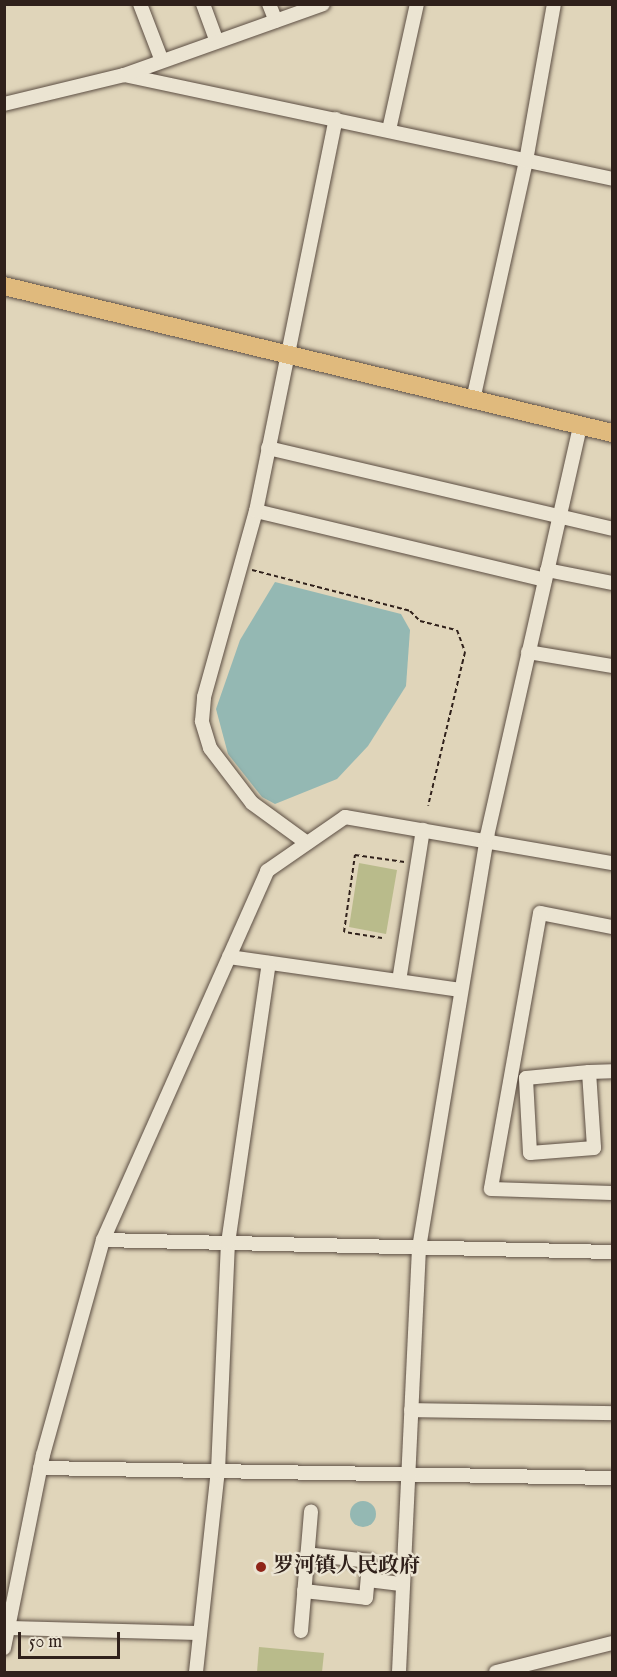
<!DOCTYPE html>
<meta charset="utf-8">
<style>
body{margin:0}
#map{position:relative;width:617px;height:1677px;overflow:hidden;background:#e0d5ba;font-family:"IM FELL English","Noto Serif SC",serif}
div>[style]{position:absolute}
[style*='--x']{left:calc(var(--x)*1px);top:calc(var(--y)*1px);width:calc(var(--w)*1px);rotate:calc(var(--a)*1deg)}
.green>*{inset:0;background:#b9bb8b}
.water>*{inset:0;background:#94b8b3}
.round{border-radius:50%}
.path>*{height:2px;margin-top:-1px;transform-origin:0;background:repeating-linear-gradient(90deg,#30211b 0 4.5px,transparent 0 7.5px)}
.roads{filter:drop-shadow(0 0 2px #5c4e43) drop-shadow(0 0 2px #5c4e43)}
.minor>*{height:14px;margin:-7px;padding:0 7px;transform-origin:7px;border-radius:7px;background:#ebe4d2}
.major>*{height:18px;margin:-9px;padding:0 9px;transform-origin:9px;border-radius:9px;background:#e0ba7d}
.dots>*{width:16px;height:16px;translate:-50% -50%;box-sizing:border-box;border:3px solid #ebe4d2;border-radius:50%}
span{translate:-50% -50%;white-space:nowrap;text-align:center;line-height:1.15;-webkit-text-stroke:4.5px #ebe4d2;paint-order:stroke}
.poi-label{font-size:21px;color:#30211b;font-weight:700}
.left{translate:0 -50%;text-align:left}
.frame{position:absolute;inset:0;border:6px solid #30211b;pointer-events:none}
.scale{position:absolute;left:18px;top:1632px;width:102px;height:27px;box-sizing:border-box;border:3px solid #30211b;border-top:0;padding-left:8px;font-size:18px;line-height:21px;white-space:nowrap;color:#30211b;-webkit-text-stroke:4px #ebe4d2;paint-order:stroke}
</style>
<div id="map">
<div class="green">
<div style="clip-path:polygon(359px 863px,397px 870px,386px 934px,349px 927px)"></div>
<div style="clip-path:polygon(259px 1647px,324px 1653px,322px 1672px,257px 1672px)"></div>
</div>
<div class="water">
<div style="clip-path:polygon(275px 582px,401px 614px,410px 630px,406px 686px,368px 746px,337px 779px,275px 804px,262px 797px,228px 754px,216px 709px,240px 640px)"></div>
<div class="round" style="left:350px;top:1501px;width:26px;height:26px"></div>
</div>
<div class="path">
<div style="--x:252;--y:570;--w:163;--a:14.5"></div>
<div style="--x:410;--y:611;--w:14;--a:45"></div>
<div style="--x:420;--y:621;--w:38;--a:14"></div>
<div style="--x:457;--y:630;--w:23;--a:70"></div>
<div style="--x:465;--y:652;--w:158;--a:103.5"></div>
<div style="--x:382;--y:938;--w:38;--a:-171"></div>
<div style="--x:344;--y:932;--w:78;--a:-81.9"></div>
<div style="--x:355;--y:855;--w:50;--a:8"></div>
</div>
<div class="roads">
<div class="minor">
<div style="--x:140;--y:4;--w:61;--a:68.9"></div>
<div style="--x:203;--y:4;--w:40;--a:69.8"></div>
<div style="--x:269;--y:4;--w:18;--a:68"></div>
<div style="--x:124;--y:75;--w:499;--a:12"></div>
<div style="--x:4;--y:104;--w:123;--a:-13.6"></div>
<div style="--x:124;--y:75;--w:211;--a:-19.6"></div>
<div style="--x:389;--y:130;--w:129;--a:-77.5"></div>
<div style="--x:473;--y:400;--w:245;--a:-77.5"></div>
<div style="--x:526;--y:161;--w:159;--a:-79.9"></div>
<div style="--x:268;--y:448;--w:353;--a:13.2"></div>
<div style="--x:256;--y:511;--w:297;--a:13.4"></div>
<div style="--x:547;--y:570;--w:66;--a:11.3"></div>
<div style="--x:528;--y:652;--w:85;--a:9.5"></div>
<div style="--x:307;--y:843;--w:68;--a:-144"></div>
<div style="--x:252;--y:803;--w:69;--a:-127.4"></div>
<div style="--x:210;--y:748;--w:28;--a:-107"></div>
<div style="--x:202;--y:721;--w:24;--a:-85"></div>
<div style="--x:204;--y:697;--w:193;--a:-74.4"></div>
<div style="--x:256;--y:511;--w:400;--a:-78.5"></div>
<div style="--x:612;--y:927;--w:73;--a:-169"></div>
<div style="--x:540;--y:913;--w:280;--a:100.1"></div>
<div style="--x:491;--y:1189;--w:121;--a:1.9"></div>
<div style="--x:229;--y:957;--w:234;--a:8.1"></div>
<div style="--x:399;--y:981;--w:153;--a:-81"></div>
<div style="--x:589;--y:1072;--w:76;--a:86.2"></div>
<div style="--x:594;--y:1148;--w:64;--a:175.5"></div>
<div style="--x:530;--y:1153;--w:75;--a:-93.1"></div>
<div style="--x:526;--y:1078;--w:63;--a:-5.4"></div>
<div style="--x:589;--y:1072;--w:23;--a:-2"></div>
<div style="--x:103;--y:1240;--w:509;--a:1.35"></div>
<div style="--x:411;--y:1410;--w:201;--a:0.9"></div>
<div style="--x:40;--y:1468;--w:572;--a:1"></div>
<div style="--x:368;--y:1580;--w:35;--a:7"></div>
<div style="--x:304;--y:1591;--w:62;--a:6.4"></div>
<div style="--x:366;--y:1598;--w:37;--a:-85"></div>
<div style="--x:369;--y:1561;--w:62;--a:-173.6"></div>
<div style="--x:8;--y:1628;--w:192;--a:1.5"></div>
<div style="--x:301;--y:1631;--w:120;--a:-85.2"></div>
<div style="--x:4;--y:1648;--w:197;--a:-78.6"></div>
<div style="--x:43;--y:1455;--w:223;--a:-74.4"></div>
<div style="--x:103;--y:1240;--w:404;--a:-66"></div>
<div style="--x:267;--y:871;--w:95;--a:-34.7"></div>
<div style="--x:345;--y:817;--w:271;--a:9.8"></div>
<div style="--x:196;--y:1672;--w:202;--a:-83.8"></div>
<div style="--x:218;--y:1471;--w:228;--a:-87.5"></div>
<div style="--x:228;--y:1243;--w:283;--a:-81.7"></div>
<div style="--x:399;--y:1672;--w:424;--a:-87.3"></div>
<div style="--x:419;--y:1248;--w:418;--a:-80.6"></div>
<div style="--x:487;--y:836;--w:421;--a:-77.2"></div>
<div style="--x:496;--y:1672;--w:120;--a:-14"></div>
</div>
<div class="major">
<div style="--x:4;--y:286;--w:626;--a:13.59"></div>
</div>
</div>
<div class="dots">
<div style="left:261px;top:1567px;background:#8f2418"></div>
</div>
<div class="poi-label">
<span class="left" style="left:273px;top:1567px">罗河镇人民政府</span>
</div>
<div class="frame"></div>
<div class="scale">50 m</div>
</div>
